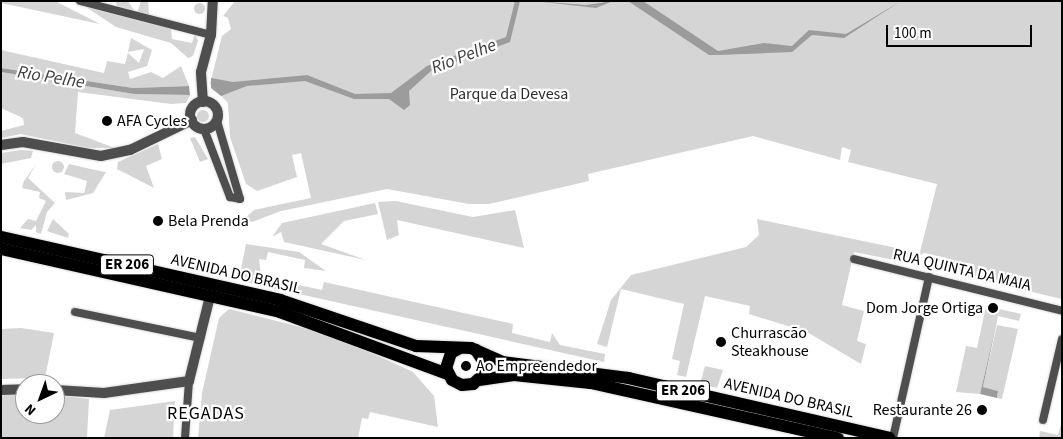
<!DOCTYPE html>
<meta charset="utf-8">
<style>
body{margin:0}
#map{position:relative;width:1063px;height:439px;overflow:hidden;background:#fff;font-family:"Source Sans 3",sans-serif}
div>[style]{position:absolute}
[style*='--x']{left:calc(var(--x)*1px);top:calc(var(--y)*1px);width:calc(var(--w)*1px);rotate:calc(var(--a)*1deg)}
.green>*{inset:0;background:#d5d5d5}
.round{border-radius:50%}
.water>*{inset:0;background:#9c9c9c}
.roads{filter:drop-shadow(0 0 1px #dbdbdb) drop-shadow(0 0 1px #dbdbdb)}
.minor>*{height:8px;margin:-4px;padding:0 4px;transform-origin:4px;border-radius:4px;background:#4e4e4e}
.tertiary>*{height:10px;margin:-5px;padding:0 5px;transform-origin:5px;border-radius:5px;background:#4e4e4e}
.tertiary>.ring{margin:-5px;padding:0;box-sizing:content-box;background:none;border:10px solid #4e4e4e;border-radius:50%}
.primary>*{height:12px;margin:-6px;padding:0 6px;transform-origin:6px;border-radius:6px;background:#000}
.dots>*{width:14px;height:14px;translate:-50% -50%;box-sizing:border-box;border:2px solid #fff;border-radius:50%}
span{translate:-50% -50%;white-space:nowrap;text-align:center;line-height:1.15;-webkit-text-stroke:4.5px #fff;paint-order:stroke}
.shield-label span{padding:1px 4px;background:#fff;border:1px solid;border-radius:4px;-webkit-text-stroke-width:0}
.shield-label{font-size:15px;color:#000;font-weight:700}
.park-label{font-size:16px;color:#2c2c2c}
.poi-label{font-size:16px;color:#000}
.left{translate:0 -50%;text-align:left}
.right{translate:-100% -50%;text-align:right}
.street-label{font-size:16px;color:#000}
.water-label{font-size:18px;color:#3d3d3d;font-style:italic}
.neighbourhood-label{font-size:18px;color:#000;letter-spacing:1px}
.frame{position:absolute;inset:0;border:2px solid #000;pointer-events:none}
.north{position:absolute;left:15px;top:374px;width:50px;height:50px;box-sizing:border-box;background:#fff;border:1px solid #999;border-radius:50%;rotate:222deg;font-size:14px;font-weight:700;line-height:20px;text-align:center;color:#000}
.north::after{content:'';display:block;margin:auto;width:18px;height:22px;background:#000;clip-path:polygon(50% 0,100% 100%,50% 72%,0 100%)}
.scale{position:absolute;left:886px;top:25px;width:146px;height:22px;box-sizing:border-box;border:2px solid #000;border-top:0;padding-left:6px;font-size:15px;line-height:18px;white-space:nowrap;color:#000;-webkit-text-stroke:4px #fff;paint-order:stroke}
</style>
<div id="map">
<div class="green">
<div style="clip-path:polygon(55px 1px,100px 24px,1px 3px,1px 1px)"></div>
<div style="clip-path:polygon(116px 1px,128px 1px,135px 12px,117px 7px)"></div>
<div style="clip-path:polygon(141px 1px,148px 1px,149px 15px,137px 13px)"></div>
<div style="clip-path:polygon(235px 1px,1062px 1px,1062px 299px,967px 277px,967px 273px,944px 271px,947px 258px,924px 253px,919px 256px,937px 184px,848px 162px,851px 150px,842px 147px,840px 160px,753px 136px,588px 174px,589px 181px,489px 204px,469px 204px,387px 189px,281px 211px,252px 222px,243px 220px,254px 210px,311px 198px,301px 153px,292px 155px,297px 177px,257px 191px,246px 184px,230px 137px,228px 103px,210px 84px,222px 36px,231px 29px,228px 18px,223px 16px)"></div>
<div class="round" style="left:193.5px;top:2.5px;width:11px;height:11px"></div>
<div style="clip-path:polygon(86px 7px,171px 27px,172px 39px,192px 43px,195px 33px,198px 41px,193px 56px,188px 58px,171px 43px,116px 27px)"></div>
<div style="clip-path:polygon(131px 38px,152px 50px,147px 66px,128px 72px,130px 79px,151px 72px,163px 78px,181px 66px,189px 86px,133px 88px,1px 68px,1px 50px,104px 73px,107px 61px,125px 64px,128px 53px,139px 63px,144px 49px,128px 52px)"></div>
<div style="clip-path:polygon(1px 72px,134px 94px,190px 95px,186px 103px,171px 104px,78px 92px,75px 133px,115px 148px,88px 148px,21px 134px,1px 138px,1px 131px,24px 125px,23px 118px,1px 108px)"></div>
<div class="round" style="left:197px;top:110px;width:12px;height:12px"></div>
<div style="clip-path:polygon(195px 137px,208px 159px,200px 162px,190px 138px)"></div>
<div style="clip-path:polygon(158px 144px,162px 159px,146px 166px,154px 188px,117px 169px,118px 162px)"></div>
<div style="clip-path:polygon(21px 150px,33px 151px,31px 158px,1px 164px,1px 153px)"></div>
<div class="round" style="left:52px;top:161px;width:12px;height:12px"></div>
<div style="clip-path:polygon(37px 163px,28px 178px,55px 203px,47px 212px,41px 234px,36px 232px,36px 225px,31px 230px,20px 228px,28px 219px,36px 221px,46px 201px,39px 198px,40px 192px,22px 188px,24px 181px)"></div>
<div style="clip-path:polygon(69px 164px,95px 170px,106px 172px,93px 193px,66px 200px,65px 192px,84px 193px,87px 181px,64px 174px)"></div>
<div style="clip-path:polygon(396px 201px,473px 217px,515px 210px,524px 248px,397px 220px,399px 235px,387px 240px,378px 202px)"></div>
<div style="clip-path:polygon(375px 203px,378px 214px,344px 221px,321px 244px,366px 260px,284px 242px,281px 232px,272px 237px,282px 223px)"></div>
<div style="clip-path:polygon(53px 219px,69px 234px,68px 238px,47px 231px)"></div>
<div style="clip-path:polygon(757px 219px,911px 251px,909px 263px,854px 252px,842px 305px,864px 311px,857px 341px,866px 344px,861px 364px,807px 332px,749px 314px,750px 306px,705px 296px,686px 377px,677px 375px,680px 361px,672px 359px,684px 304px,621px 289px,607px 347px,597px 344px,611px 300px,631px 275px,746px 247px,759px 235px)"></div>
<div style="clip-path:polygon(246px 244px,299px 252px,326px 271px,304px 268px,305px 260px,268px 252px,266px 260px,259px 259px,261px 277px,322px 290px,324px 282px,513px 324px,512px 333px,550px 342px,552px 333px,560px 345px,605px 354px,604px 362px,249px 283px,240px 274px)"></div>
<div style="clip-path:polygon(193px 256px,212px 264px,205px 271px,192px 271px)"></div>
<div class="round" style="left:176px;top:257px;width:12px;height:12px"></div>
<div style="clip-path:polygon(986px 306px,1021px 314px,1019px 321px,998px 316px,980px 394px,956px 392px,966px 346px,977px 348px)"></div>
<div style="clip-path:polygon(229px 309px,332px 335px,413px 372px,434px 396px,438px 427px,370px 412px,368px 419px,362px 418px,358px 438px,198px 438px,202px 393px,219px 318px)"></div>
<div style="clip-path:polygon(997px 325px,1018px 329px,1002px 399px,997px 398px,998px 391px,983px 387px)"></div>
<div style="clip-path:polygon(21px 328px,54px 333px,45px 378px,1px 379px,1px 329px)"></div>
<div style="clip-path:polygon(705px 366px,723px 370px,717px 388px,700px 384px)"></div>
<div style="clip-path:polygon(25px 393px,25px 414px,55px 414px,55px 395px,89px 399px,87px 438px,1px 438px,1px 395px)"></div>
<div style="clip-path:polygon(175px 401px,173px 438px,104px 438px,110px 410px)"></div>
<div style="clip-path:polygon(1062px 420px,1062px 438px,1039px 438px,1040px 431px,1058px 435px)"></div>
</div>
<div class="water">
<div style="clip-path:polygon(515px 1px,520px 1px,510px 42px,431px 71px,409px 91px,410px 105px,404px 110px,389px 99px,354px 99px,305px 81px,247px 86px,221px 96px,211px 88px,211px 78px,233px 82px,307px 75px,355px 94px,391px 93px,427px 66px,506px 37px)"></div>
<div style="clip-path:polygon(535px 1px,586px 5px,613px 1px,596px 8px)"></div>
<div style="clip-path:polygon(628px 1px,643px 1px,718px 51px,764px 43px,792px 46px,809px 30px,846px 34px,901px 1px,844px 38px,812px 35px,792px 52px,719px 55px,709px 55px)"></div>
<div style="clip-path:polygon(1px 68px,133px 88px,189px 86px,190px 95px,134px 94px,1px 72px)"></div>
<div style="clip-path:polygon(998px 316px,983px 387px,998px 391px,997px 398px,980px 394px)"></div>
</div>
<div class="roads">
<div class="minor">
<div style="--x:80;--y:1;--w:135;--a:14.5"></div>
<div style="--x:204;--y:129;--w:73;--a:69.1"></div>
<div style="--x:230;--y:197;--w:10;--a:11"></div>
<div style="--x:240;--y:199;--w:81;--a:-106.4"></div>
<div style="--x:854;--y:259;--w:214;--a:14"></div>
<div style="--x:75;--y:312;--w:128;--a:11.7"></div>
<div style="--x:1043;--y:420;--w:83;--a:-76.8"></div>
<div style="--x:185;--y:438;--w:57;--a:-86"></div>
<div style="--x:893;--y:438;--w:165;--a:-77.4"></div>
</div>
<div class="tertiary">
<div class="ring" style="left:190px;top:101px;width:18px;height:18px"></div>
<div style="--x:203;--y:102;--w:30;--a:-94"></div>
<div style="--x:201;--y:72;--w:38;--a:-75"></div>
<div style="--x:211;--y:35;--w:34;--a:-87"></div>
<div style="--x:1;--y:145;--w:22;--a:-8"></div>
<div style="--x:23;--y:142;--w:79;--a:10.2"></div>
<div style="--x:101;--y:156;--w:30;--a:-12"></div>
<div style="--x:130;--y:150;--w:69;--a:-25.8"></div>
<div style="--x:1;--y:390;--w:24;--a:-2"></div>
<div style="--x:55;--y:390;--w:49;--a:3.5"></div>
<div style="--x:104;--y:393;--w:86;--a:-8"></div>
<div style="--x:189;--y:381;--w:88;--a:-76.1"></div>
</div>
<div class="primary">
<div style="--x:1;--y:237;--w:286;--a:12.7"></div>
<div style="--x:280;--y:300;--w:144;--a:18.7"></div>
<div style="--x:416;--y:346;--w:55;--a:2.1"></div>
<div style="--x:471;--y:348;--w:34;--a:24"></div>
<div style="--x:502;--y:362;--w:127;--a:7.2"></div>
<div style="--x:628;--y:378;--w:268;--a:12.9"></div>
<div style="--x:1;--y:249;--w:286;--a:12.7"></div>
<div style="--x:280;--y:312;--w:179;--a:20.3"></div>
<div style="--x:460;--y:348;--w:10;--a:151"></div>
<div style="--x:451;--y:353;--w:16;--a:108"></div>
<div style="--x:446;--y:368;--w:13;--a:63"></div>
<div style="--x:452;--y:380;--w:11;--a:27"></div>
<div style="--x:462;--y:385;--w:11;--a:-5"></div>
<div style="--x:473;--y:384;--w:12;--a:-42"></div>
<div style="--x:482;--y:376;--w:12;--a:-76"></div>
<div style="--x:485;--y:364;--w:17;--a:-123"></div>
<div style="--x:479;--y:380;--w:35;--a:-8"></div>
<div style="--x:514;--y:375;--w:77;--a:5.9"></div>
<div style="--x:591;--y:383;--w:253;--a:12.6"></div>
</div>
</div>
<div class="dots">
<div style="left:107px;top:121px;background:#000"></div>
<div style="left:158px;top:221px;background:#000"></div>
<div style="left:993px;top:308px;background:#000"></div>
<div style="left:721px;top:342px;background:#000"></div>
<div style="left:466px;top:366px;background:#000"></div>
<div style="left:982px;top:410px;background:#000"></div>
</div>
<div class="shield-label">
<span style="left:127px;top:265px">ER 206</span>
<span style="left:683px;top:391px">ER 206</span>
</div>
<div class="park-label">
<span style="left:509px;top:94px">Parque da Devesa</span>
</div>
<div class="poi-label">
<span class="left" style="left:117px;top:121px">AFA Cycles</span>
<span class="left" style="left:168px;top:221px">Bela Prenda</span>
<span class="right" style="left:983px;top:308px">Dom Jorge Ortiga</span>
<span class="left" style="left:731px;top:342px">Churrascão<br>Steakhouse</span>
<span class="left" style="left:476px;top:366px">Ao Empreendedor</span>
<span class="right" style="left:972px;top:410px">Restaurante 26</span>
</div>
<div class="street-label">
<span style="left:962px;top:270px;rotate:13deg">RUA QUINTA DA MAIA</span>
<span style="left:236px;top:274px;rotate:13deg">AVENIDA DO BRASIL</span>
<span style="left:789px;top:398px;rotate:13deg">AVENIDA DO BRASIL</span>
</div>
<div class="water-label">
<span style="left:464px;top:57px;rotate:-21deg">Rio Pelhe</span>
<span style="left:51px;top:78px;rotate:9deg">Rio Pelhe</span>
</div>
<div class="neighbourhood-label">
<span style="left:206px;top:414px">REGADAS</span>
</div>
<div class="frame"></div>
<div class="north">N</div>
<div class="scale">100 m</div>
</div>
